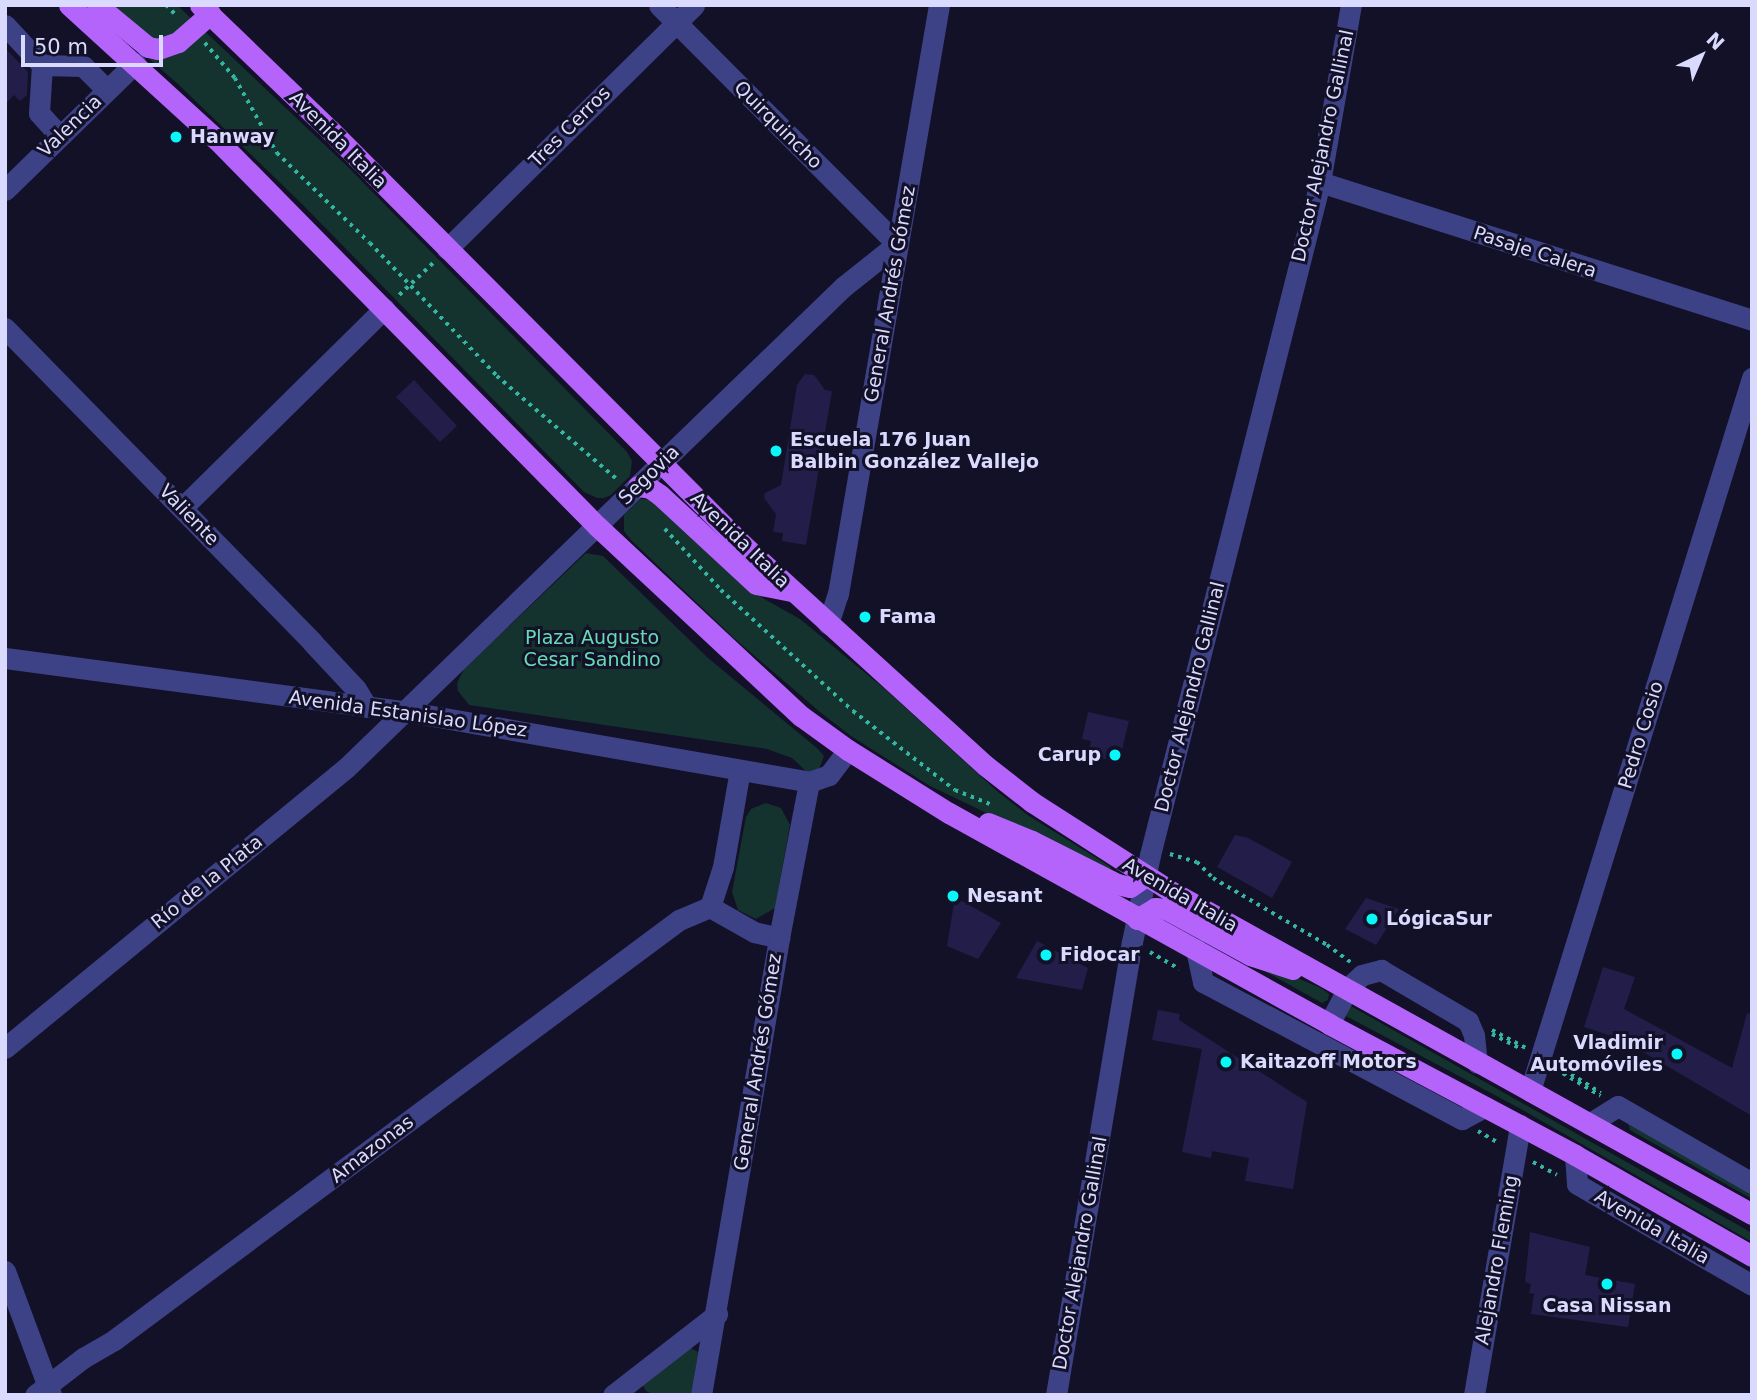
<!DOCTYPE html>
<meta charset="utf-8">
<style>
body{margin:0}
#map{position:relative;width:1757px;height:1400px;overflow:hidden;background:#131128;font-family:"DejaVu Sans",sans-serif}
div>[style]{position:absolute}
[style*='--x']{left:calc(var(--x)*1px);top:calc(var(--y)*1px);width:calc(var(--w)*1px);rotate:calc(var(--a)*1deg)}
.green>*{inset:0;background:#14322e}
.building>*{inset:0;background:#221d49}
.path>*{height:3.5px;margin-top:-1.75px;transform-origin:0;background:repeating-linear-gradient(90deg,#33b7a3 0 3.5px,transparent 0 8.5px)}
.minor>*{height:21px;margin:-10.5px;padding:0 10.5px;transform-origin:10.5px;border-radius:10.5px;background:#3d4186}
.major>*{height:21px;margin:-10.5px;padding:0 10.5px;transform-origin:10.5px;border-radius:10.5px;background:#b463fb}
.dots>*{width:19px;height:19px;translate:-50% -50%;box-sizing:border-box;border:4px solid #131128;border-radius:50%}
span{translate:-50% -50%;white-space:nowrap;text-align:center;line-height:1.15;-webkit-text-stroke:6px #131128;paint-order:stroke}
.street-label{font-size:19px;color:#dad9fe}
.poi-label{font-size:19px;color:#dad9fe;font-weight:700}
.left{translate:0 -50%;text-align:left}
.right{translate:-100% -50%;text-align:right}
.park-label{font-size:19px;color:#65ddb4}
.frame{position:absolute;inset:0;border:7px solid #dad9fe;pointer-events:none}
.north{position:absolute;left:1666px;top:21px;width:70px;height:70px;-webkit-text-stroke:5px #131128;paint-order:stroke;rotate:44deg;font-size:19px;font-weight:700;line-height:28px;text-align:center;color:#dad9fe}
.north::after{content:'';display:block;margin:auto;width:24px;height:32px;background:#dad9fe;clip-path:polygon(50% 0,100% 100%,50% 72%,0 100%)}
.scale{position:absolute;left:21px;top:35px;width:142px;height:32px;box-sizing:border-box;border:4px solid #dad9fe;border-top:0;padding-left:9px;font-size:21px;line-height:24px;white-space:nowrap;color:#dad9fe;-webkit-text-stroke:5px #131128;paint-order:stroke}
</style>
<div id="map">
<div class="green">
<div style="clip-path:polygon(88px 5px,177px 5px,348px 167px,627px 452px,632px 461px,630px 476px,611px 495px,604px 498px,597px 498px,584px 492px,303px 205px,178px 84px)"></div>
<div style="clip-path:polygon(641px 499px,651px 500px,752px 592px,800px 619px,886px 690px,998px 792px,1029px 816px,1111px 867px,1110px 872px,930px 786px,851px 736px,820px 712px,735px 639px,631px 540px,624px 531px,624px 515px)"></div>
<div style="clip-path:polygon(586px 553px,603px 556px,708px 658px,818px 749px,824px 756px,819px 769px,813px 772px,806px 771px,792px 758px,767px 749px,469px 705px,458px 691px,457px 683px,464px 669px)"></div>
<div style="clip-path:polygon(766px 803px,781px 808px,790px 825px,775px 908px,756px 919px,738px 910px,732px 892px,746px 817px,751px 809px)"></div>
<div style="clip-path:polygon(1164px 915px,1250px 958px,1321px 988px,1329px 994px,1328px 1000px,1322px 1003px)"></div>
<div style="clip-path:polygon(1349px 1005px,1752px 1233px,1752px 1242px,1521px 1109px,1346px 1016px)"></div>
<div style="clip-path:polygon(1628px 1123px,1752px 1192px,1752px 1199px,1630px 1130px)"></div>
<div style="clip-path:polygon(689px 1347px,698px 1352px,692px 1395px,655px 1395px,646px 1391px,642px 1384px)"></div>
</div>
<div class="building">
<div style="clip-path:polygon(5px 48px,28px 72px,27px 95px,20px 101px,14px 95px,5px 104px)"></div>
<div style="clip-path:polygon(805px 374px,814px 375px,825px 390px,832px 391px,806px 545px,782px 541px,783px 533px,773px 532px,776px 514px,764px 498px,765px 493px,781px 485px,797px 385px)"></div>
<div style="clip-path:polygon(414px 380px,457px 426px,440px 442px,396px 397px)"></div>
<div style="clip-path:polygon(1088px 712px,1129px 721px,1119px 762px,1088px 755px,1091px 741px,1082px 739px)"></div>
<div style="clip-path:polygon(1235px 835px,1248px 838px,1292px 862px,1272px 898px,1217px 867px)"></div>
<div style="clip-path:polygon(955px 897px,1001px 923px,978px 959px,947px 946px)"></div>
<div style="clip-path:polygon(1366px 898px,1399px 909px,1376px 945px,1345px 929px)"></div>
<div style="clip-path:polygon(1037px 941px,1088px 968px,1082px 990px,1016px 978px)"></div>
<div style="clip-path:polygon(1603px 967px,1635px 977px,1624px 1009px,1732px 1068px,1747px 1013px,1752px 1014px,1752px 1116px,1621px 1039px,1584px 1027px)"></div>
<div style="clip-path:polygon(1158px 1010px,1180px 1014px,1179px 1020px,1307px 1102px,1293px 1189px,1245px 1181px,1249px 1158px,1212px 1151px,1211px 1158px,1182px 1152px,1202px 1049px,1152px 1040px)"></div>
<div style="clip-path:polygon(1530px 1232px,1590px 1247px,1585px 1275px,1635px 1284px,1628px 1327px,1531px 1314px,1534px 1294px,1529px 1293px,1531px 1284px,1525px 1282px)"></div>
</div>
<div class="path">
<div style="--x:166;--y:5;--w:16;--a:45"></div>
<div style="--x:205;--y:43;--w:46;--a:49.4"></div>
<div style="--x:235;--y:78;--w:86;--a:60.8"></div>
<div style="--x:277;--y:153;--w:129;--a:44.1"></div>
<div style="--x:370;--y:243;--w:184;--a:46.3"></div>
<div style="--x:497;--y:376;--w:160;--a:40.7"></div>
<div style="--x:399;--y:295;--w:48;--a:-43.3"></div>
<div style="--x:665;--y:529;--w:83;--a:47.4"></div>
<div style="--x:721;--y:590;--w:179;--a:42.5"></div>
<div style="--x:853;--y:711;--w:129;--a:37.8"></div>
<div style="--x:955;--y:790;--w:38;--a:22"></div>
<div style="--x:1170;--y:854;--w:28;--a:17"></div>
<div style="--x:1197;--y:862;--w:23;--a:45"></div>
<div style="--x:1213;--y:878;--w:132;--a:30.4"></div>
<div style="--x:1327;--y:945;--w:29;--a:36"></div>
<div style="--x:1150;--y:952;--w:34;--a:30"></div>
<div style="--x:1492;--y:1030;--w:38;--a:28"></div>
<div style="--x:1492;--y:1034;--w:34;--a:27"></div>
<div style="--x:1557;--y:1065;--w:52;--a:32.5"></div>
<div style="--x:1556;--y:1069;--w:52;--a:31"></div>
<div style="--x:1478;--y:1131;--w:24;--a:30"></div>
<div style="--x:1533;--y:1162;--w:27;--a:28"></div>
</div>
<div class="minor">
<div style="--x:5;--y:25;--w:54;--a:47.2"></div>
<div style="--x:42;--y:65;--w:48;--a:93.6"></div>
<div style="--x:39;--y:113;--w:31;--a:48"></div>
<div style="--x:42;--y:65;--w:41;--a:1.4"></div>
<div style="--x:83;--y:66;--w:34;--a:45"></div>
<div style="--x:1320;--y:182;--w:454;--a:17.7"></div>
<div style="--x:5;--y:190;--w:182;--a:-44.3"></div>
<div style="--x:447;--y:249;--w:347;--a:-44.6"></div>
<div style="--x:5;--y:328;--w:439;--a:45.6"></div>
<div style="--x:312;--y:642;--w:64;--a:46.9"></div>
<div style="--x:356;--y:689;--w:21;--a:59"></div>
<div style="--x:182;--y:508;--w:284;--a:-44.6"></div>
<div style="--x:828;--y:624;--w:32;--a:-72"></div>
<div style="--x:838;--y:594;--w:598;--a:-80.27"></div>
<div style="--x:5;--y:658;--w:403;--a:7.6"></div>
<div style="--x:404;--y:711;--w:411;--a:9.9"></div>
<div style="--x:809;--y:782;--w:21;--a:-19"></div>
<div style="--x:829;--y:775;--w:31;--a:-53"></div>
<div style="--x:710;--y:907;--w:51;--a:29.6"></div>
<div style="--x:754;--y:932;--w:26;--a:13"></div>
<div style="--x:1196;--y:949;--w:34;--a:78"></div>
<div style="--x:1203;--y:982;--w:293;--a:27.9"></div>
<div style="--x:1462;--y:1119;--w:26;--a:-28"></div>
<div style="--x:1329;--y:1024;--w:41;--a:-62.2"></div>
<div style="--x:1348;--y:988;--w:19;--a:-43"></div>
<div style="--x:1362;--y:975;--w:20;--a:-15"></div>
<div style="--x:1381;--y:970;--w:101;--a:30.4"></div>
<div style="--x:1468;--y:1021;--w:15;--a:67"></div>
<div style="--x:1474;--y:1035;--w:28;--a:84"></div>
<div style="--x:5;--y:1048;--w:441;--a:-39.4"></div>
<div style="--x:346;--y:768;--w:692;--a:-44.06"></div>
<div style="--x:843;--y:287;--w:69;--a:-38.5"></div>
<div style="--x:897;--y:244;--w:337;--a:-134.9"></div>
<div style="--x:1530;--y:1091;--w:747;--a:-72.71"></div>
<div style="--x:1589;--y:1124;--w:34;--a:-32"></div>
<div style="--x:1618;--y:1106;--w:155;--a:29.9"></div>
<div style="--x:1575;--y:1155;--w:29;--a:86"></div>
<div style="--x:1577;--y:1184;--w:202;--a:30"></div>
<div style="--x:5;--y:1271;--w:132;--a:69.6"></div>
<div style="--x:35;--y:1395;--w:61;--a:-37.6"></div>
<div style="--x:83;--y:1358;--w:36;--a:-30"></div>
<div style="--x:114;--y:1340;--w:704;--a:-36.63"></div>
<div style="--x:679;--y:920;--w:34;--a:-23"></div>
<div style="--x:710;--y:907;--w:42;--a:-72"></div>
<div style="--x:723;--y:867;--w:98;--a:-80.1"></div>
<div style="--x:613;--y:1395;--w:132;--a:-37.9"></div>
<div style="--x:701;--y:1395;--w:464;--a:-80.3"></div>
<div style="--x:779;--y:938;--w:159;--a:-79.1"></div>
<div style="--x:1056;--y:1395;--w:459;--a:-80.5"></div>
<div style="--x:1132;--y:942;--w:89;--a:-78.3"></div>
<div style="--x:1150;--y:855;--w:694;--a:-75.82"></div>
<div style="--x:1320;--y:182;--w:180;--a:-80.1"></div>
<div style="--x:1474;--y:1395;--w:274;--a:-80.3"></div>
</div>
<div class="major">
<div style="--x:69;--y:5;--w:200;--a:42.4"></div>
<div style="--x:217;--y:140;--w:542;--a:45.45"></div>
<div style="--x:597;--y:526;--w:279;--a:43"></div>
<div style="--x:801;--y:716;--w:58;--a:35.9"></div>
<div style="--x:848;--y:750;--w:119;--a:32"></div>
<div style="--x:949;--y:813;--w:435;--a:29"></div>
<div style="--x:1329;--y:1024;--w:279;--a:28"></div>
<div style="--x:1575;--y:1155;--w:204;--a:29.7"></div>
<div style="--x:97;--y:5;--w:66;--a:39.5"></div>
<div style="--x:148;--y:47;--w:10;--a:11"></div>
<div style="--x:158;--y:49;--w:21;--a:-19"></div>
<div style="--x:178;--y:42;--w:43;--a:-41.2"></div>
<div style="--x:200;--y:5;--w:180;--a:43.9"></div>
<div style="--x:330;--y:130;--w:585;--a:45.14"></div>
<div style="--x:743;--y:545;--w:328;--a:42.3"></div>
<div style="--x:986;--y:766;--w:58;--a:38"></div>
<div style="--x:1032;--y:802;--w:169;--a:32.7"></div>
<div style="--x:1174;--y:893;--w:661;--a:29.05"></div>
<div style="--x:638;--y:486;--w:12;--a:9"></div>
<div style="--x:650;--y:488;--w:12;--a:35"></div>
<div style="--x:660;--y:495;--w:131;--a:42.8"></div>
<div style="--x:756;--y:584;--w:36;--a:11"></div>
<div style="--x:988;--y:823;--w:48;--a:22.2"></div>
<div style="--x:1032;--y:841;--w:95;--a:26.8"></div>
<div style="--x:1117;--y:884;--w:13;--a:13"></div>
<div style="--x:1130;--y:887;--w:19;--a:-35"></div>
<div style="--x:1137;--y:919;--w:21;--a:-31"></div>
<div style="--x:1155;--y:908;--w:11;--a:5"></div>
<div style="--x:1166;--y:909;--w:96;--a:28.7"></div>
<div style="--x:1250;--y:955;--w:45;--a:18"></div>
</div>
<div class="dots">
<div style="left:176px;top:137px;background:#0af7f9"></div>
<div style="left:776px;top:451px;background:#0af7f9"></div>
<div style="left:865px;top:617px;background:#0af7f9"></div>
<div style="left:1115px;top:755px;background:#0af7f9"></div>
<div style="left:953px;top:896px;background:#0af7f9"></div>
<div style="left:1372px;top:919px;background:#0af7f9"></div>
<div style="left:1046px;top:955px;background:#0af7f9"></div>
<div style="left:1677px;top:1054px;background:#0af7f9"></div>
<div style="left:1226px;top:1062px;background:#0af7f9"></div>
<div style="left:1607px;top:1284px;background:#0af7f9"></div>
</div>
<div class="street-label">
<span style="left:778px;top:125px;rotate:45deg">Quirquincho</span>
<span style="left:70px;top:126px;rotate:-44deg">Valencia</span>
<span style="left:570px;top:127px;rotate:-45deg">Tres Cerros</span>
<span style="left:338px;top:140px;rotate:45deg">Avenida Italia</span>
<span style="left:1323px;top:146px;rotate:-78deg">Doctor Alejandro Gallinal</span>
<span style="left:1535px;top:252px;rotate:18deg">Pasaje Calera</span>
<span style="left:890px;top:294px;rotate:-80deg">General Andrés Gómez</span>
<span style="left:649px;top:475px;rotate:-44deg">Segovia</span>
<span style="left:189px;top:515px;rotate:46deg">Valiente</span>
<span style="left:740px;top:540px;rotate:44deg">Avenida Italia</span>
<span style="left:1190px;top:697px;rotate:-76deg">Doctor Alejandro Gallinal</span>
<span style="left:408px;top:714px;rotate:8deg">Avenida Estanislao López</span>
<span style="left:1641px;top:735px;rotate:-73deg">Pedro Cosio</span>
<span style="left:207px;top:882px;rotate:-39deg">Río de la Plata</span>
<span style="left:1180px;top:895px;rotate:30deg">Avenida Italia</span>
<span style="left:758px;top:1062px;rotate:-81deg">General Andrés Gómez</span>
<span style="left:372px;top:1149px;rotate:-37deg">Amazonas</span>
<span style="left:1652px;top:1227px;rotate:30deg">Avenida Italia</span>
<span style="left:1080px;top:1253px;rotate:-80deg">Doctor Alejandro Gallinal</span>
<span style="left:1497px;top:1260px;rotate:-80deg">Alejandro Fleming</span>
</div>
<div class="poi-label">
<span class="left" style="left:190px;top:137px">Hanway</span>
<span class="left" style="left:790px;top:451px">Escuela 176 Juan<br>Balbin González Vallejo</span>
<span class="left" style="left:879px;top:617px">Fama</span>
<span class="right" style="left:1101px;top:755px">Carup</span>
<span class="left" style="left:967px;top:896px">Nesant</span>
<span class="left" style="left:1386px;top:919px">LógicaSur</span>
<span class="left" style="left:1060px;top:955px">Fidocar</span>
<span class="right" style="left:1663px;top:1054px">Vladimir<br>Automóviles</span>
<span class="left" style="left:1240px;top:1062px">Kaitazoff Motors</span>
<span style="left:1607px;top:1306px">Casa Nissan</span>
</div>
<div class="park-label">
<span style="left:592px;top:649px">Plaza Augusto<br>Cesar Sandino</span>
</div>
<div class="frame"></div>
<div class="north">N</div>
<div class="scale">50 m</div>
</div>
